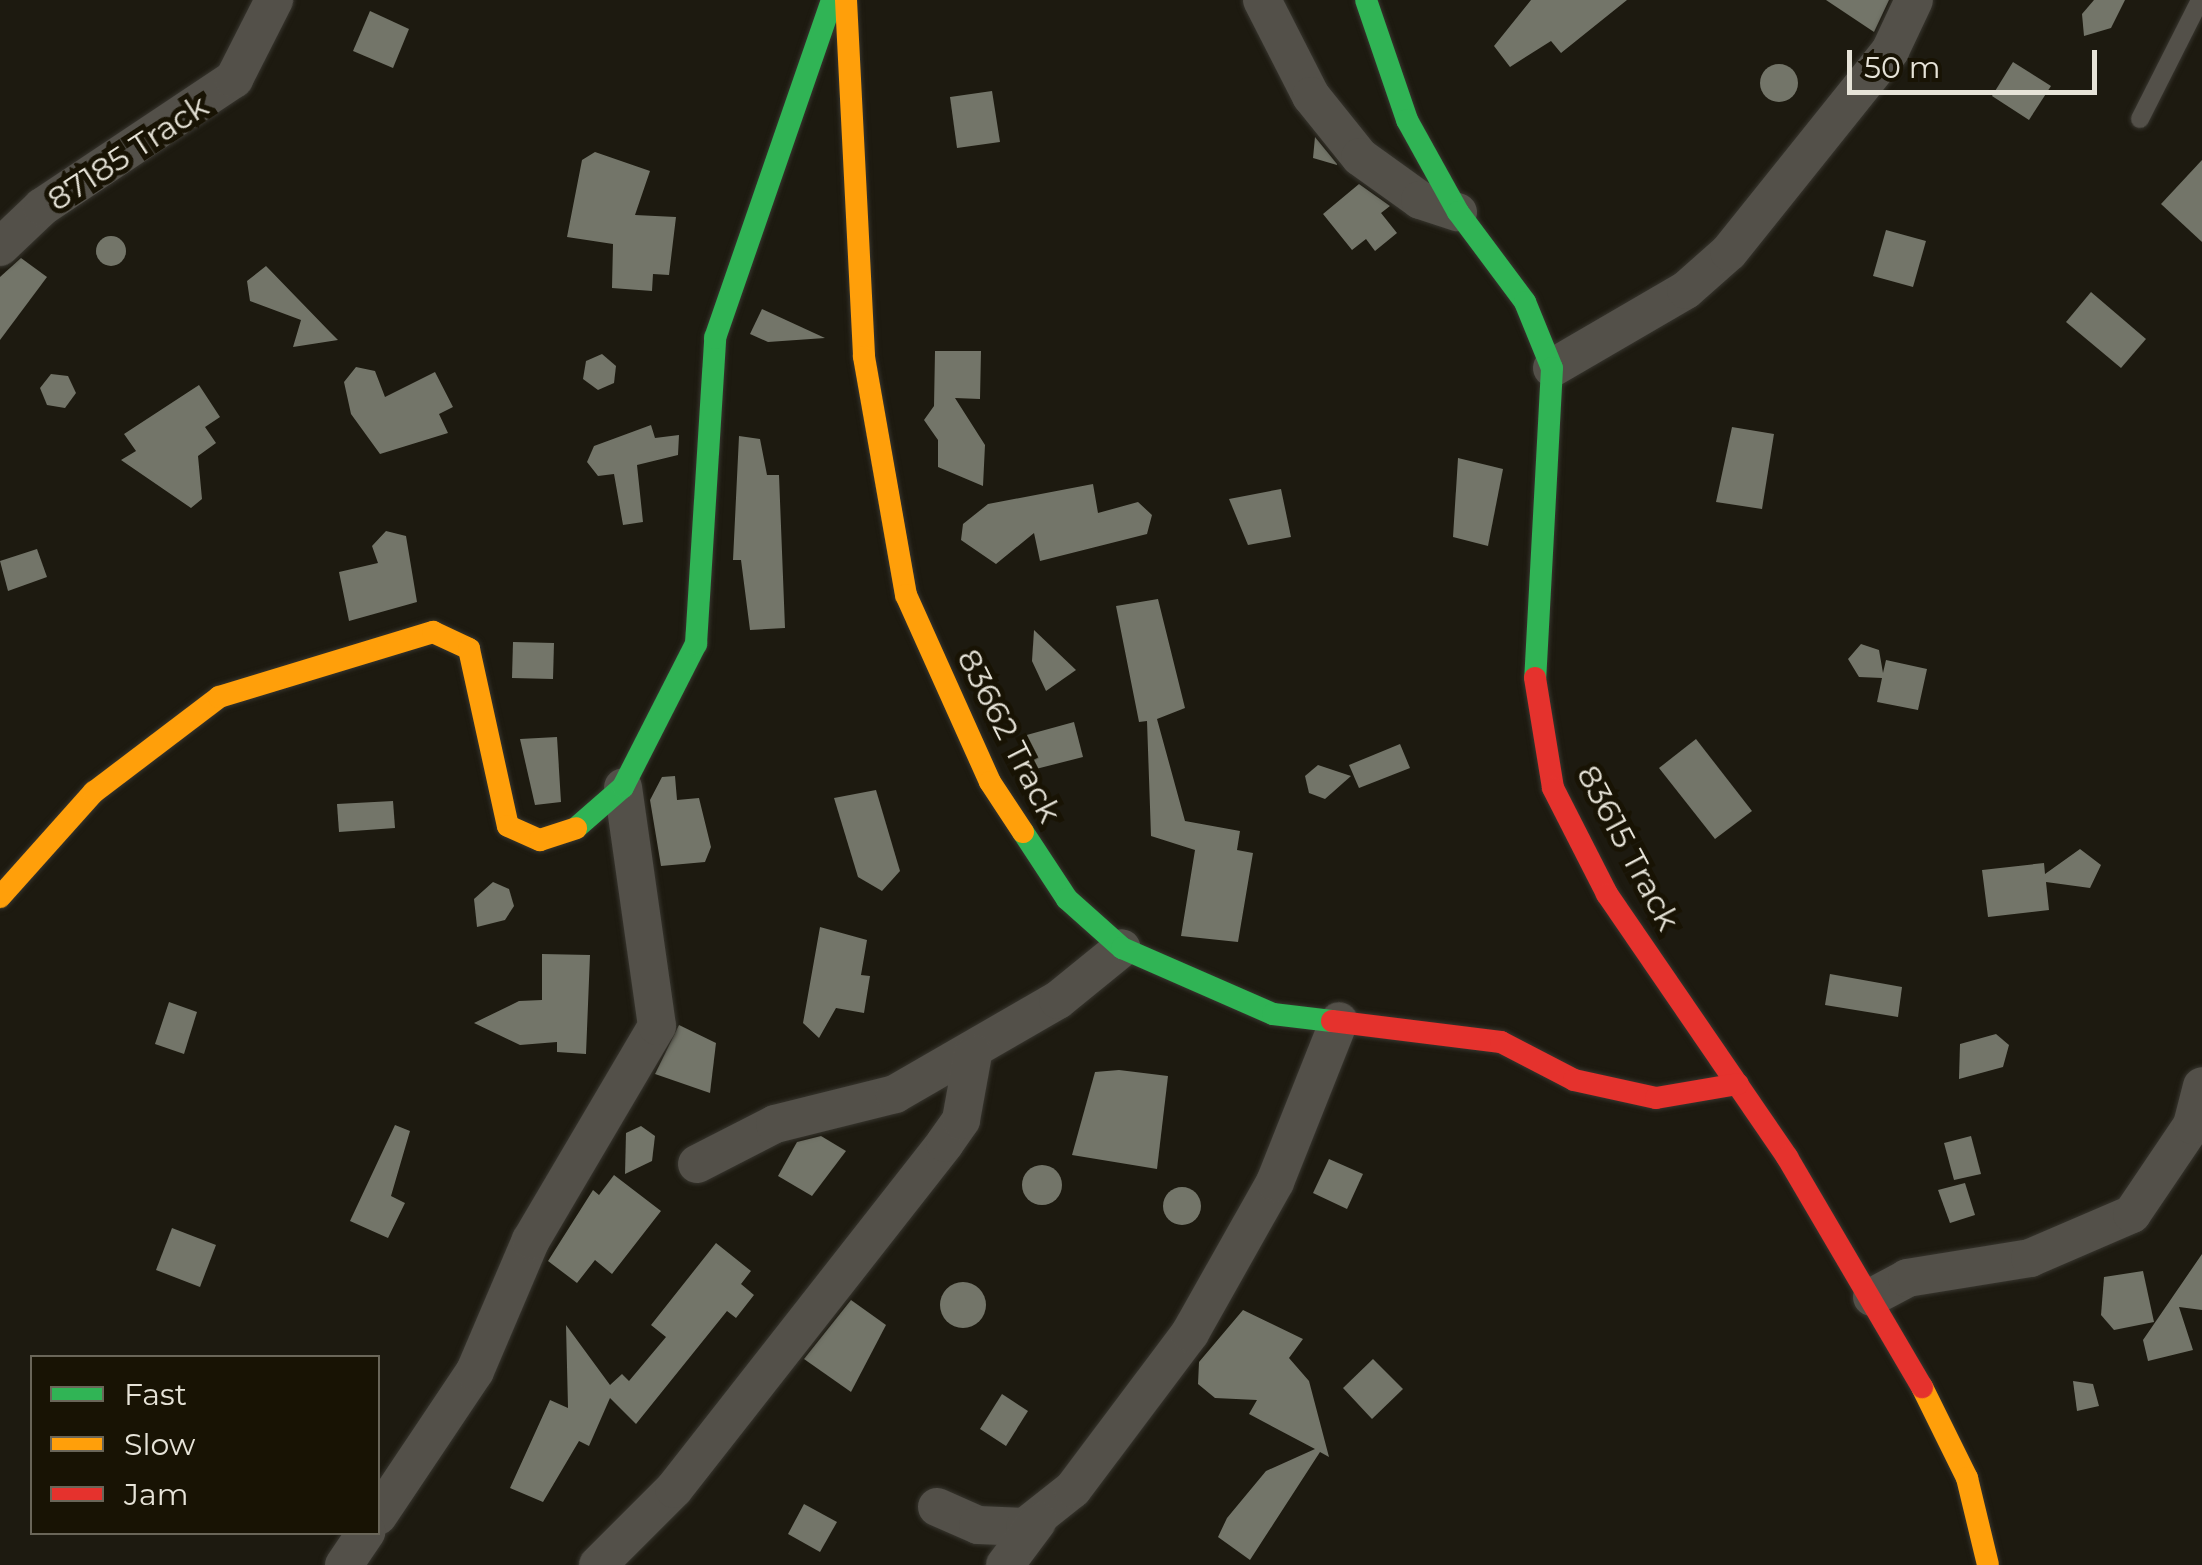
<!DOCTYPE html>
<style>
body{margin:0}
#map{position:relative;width:2202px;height:1565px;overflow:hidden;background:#1d1a10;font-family:Montserrat,sans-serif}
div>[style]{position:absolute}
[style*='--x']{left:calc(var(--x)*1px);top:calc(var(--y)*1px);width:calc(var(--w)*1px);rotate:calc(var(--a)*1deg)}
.building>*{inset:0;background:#737569}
.round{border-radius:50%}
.roads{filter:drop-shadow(0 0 2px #37352e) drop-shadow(0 0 2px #37352e)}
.lane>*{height:18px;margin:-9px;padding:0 9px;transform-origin:9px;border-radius:9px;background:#535049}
.street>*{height:38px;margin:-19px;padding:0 19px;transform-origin:19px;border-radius:19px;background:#535049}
.fast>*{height:22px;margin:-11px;padding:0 11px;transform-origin:11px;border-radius:11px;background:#30b455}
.slow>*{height:22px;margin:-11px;padding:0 11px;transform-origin:11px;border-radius:11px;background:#ff9f0a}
.jam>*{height:22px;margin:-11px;padding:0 11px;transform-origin:11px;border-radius:11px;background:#e5322d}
span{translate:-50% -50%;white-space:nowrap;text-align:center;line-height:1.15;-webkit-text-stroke:10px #181304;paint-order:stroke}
.street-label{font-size:32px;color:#e6e3d8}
.legend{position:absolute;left:30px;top:1355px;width:350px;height:180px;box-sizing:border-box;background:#181304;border:2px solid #6a6659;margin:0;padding:12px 18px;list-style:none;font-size:30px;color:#e6e3d8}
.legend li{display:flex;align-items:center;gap:20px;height:50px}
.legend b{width:50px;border:2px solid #6a6659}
.scale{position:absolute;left:1847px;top:50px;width:250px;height:45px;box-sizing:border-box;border:5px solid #e6e3d8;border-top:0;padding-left:12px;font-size:30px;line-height:35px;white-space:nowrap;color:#e6e3d8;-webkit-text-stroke:8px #181304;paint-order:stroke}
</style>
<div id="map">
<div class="building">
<div style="clip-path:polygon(1531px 0,1627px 0,1561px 53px,1551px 41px,1510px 67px,1494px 46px)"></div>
<div style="clip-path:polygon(1826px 0,1889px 0,1874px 32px)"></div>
<div style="clip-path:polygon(2094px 0,2125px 0,2111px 28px,2084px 36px,2082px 14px)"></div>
<div style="clip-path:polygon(370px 11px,409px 29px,393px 68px,353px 51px)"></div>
<div style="clip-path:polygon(2013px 62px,2051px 86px,2029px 120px,1992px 96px)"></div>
<div class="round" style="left:1760px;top:64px;width:38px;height:38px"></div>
<div style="clip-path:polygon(992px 91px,1000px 142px,957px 148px,950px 97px)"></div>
<div style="clip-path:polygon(1315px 137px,1337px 164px,1337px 165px,1313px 158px)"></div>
<div style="clip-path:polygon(595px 152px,650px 171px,635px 215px,676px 217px,669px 275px,653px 274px,652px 291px,612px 288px,613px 244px,567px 237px,582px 160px)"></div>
<div style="clip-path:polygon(2202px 160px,2202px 242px,2161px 204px)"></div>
<div style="clip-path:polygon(1359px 184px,1390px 206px,1381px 213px,1397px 233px,1375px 251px,1366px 239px,1352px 250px,1323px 214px)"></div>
<div style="clip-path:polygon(1886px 230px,1926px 241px,1913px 287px,1873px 276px)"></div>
<div class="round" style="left:96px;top:236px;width:30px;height:30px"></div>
<div style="clip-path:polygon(21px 258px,47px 277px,0 340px,0 277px)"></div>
<div style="clip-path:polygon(266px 266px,330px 332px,338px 340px,293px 347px,301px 320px,250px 301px,247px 281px)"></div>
<div style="clip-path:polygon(2091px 292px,2146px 339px,2121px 368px,2066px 322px)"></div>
<div style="clip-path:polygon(762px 309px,825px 338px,768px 342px,750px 334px)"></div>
<div style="clip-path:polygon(935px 351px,981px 351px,980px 399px,955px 398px,985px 445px,983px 486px,938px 467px,938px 440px,924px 420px,934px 406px)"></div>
<div style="clip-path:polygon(602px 354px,616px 366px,614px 383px,598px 390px,583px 379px,586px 361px)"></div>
<div style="clip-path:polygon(356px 367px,375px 371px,385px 397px,435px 372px,453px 407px,439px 414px,448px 433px,380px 454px,351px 414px,344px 382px)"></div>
<div style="clip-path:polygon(51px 374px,68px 376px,76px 393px,65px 408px,47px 405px,40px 388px)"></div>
<div style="clip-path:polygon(199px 385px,220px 417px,205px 427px,216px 443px,198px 456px,202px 499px,191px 508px,121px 460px,136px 451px,124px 434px)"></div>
<div style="clip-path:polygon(651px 425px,655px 438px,679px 435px,678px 455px,637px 465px,643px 522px,623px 525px,614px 474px,598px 476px,587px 462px,594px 446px)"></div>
<div style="clip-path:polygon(1732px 427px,1774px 434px,1762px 509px,1716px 502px)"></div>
<div style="clip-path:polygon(739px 436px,760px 439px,767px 475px,779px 475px,785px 628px,750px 630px,741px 560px,733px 560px)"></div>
<div style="clip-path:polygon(1458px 458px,1503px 469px,1488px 546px,1453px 537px)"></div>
<div style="clip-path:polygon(1093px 484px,1098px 513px,1138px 502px,1152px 515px,1147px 534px,1040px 561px,1034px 533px,996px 564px,961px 540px,963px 524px,988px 504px)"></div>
<div style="clip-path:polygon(1281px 489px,1291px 537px,1248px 545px,1229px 499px)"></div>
<div style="clip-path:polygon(386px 531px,406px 536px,417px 602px,349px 621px,339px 572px,378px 563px,372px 546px)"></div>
<div style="clip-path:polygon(37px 549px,47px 577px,8px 591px,0 561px)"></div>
<div style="clip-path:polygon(1158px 599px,1185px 708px,1157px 719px,1185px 821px,1240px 831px,1237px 850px,1253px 853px,1238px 942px,1181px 936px,1195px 850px,1151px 836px,1147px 721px,1139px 722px,1116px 606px)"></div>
<div style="clip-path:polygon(1034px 630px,1076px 670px,1046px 691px,1032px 661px)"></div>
<div style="clip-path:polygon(513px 642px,554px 643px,553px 679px,512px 678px)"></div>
<div style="clip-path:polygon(1861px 644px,1879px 650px,1883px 673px,1886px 660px,1927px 669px,1918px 710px,1877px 702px,1882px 678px,1859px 677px,1848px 659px)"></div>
<div style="clip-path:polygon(1074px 722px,1083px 757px,1032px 770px,1023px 736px)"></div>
<div style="clip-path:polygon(557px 737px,561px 802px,535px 805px,520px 739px)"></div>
<div style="clip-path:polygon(1696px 739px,1752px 811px,1715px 839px,1659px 768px)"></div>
<div style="clip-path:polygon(1400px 744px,1410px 768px,1359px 788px,1349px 765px)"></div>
<div style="clip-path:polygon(1318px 765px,1351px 776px,1325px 799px,1309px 793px,1305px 776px)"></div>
<div style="clip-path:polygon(675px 776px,677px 800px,699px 798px,711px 847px,705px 862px,661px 866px,650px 800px,662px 777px)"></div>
<div style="clip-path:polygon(876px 790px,900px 871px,882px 891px,858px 877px,834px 798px)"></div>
<div style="clip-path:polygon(393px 801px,395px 828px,339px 832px,337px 804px)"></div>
<div style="clip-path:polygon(2080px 849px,2101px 865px,2090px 888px,2046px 882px,2049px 910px,1988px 917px,1982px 870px,2044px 863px,2045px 874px)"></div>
<div style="clip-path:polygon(493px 882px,509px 889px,514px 906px,505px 920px,477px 927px,474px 899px)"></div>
<div style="clip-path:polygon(820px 927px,867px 940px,861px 975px,870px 976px,864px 1013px,836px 1008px,819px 1038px,803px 1023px)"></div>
<div style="clip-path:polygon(542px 954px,590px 955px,586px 1054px,557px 1052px,557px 1042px,520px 1045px,474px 1023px,519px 1001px,542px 1000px)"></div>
<div style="clip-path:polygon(1830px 974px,1902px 987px,1898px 1017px,1825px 1005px)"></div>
<div style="clip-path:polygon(169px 1002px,197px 1012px,184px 1054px,155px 1044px)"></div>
<div style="clip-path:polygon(679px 1025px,716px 1043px,710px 1093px,655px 1074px)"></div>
<div style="clip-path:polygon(1996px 1034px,2009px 1045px,2003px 1067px,1959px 1079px,1960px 1044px)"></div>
<div style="clip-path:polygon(1119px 1070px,1168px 1076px,1157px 1169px,1072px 1155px,1095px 1072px)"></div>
<div style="clip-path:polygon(395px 1125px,410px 1131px,391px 1196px,405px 1203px,388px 1238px,350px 1221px)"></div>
<div style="clip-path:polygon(641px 1126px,655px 1136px,652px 1161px,625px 1174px,626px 1133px)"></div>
<div style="clip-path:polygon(821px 1136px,846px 1151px,812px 1196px,778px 1176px,797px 1142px)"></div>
<div style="clip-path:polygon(1971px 1136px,1981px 1174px,1954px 1180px,1944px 1143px)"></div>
<div style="clip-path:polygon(1329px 1159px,1363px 1174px,1347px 1209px,1313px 1193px)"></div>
<div class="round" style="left:1022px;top:1165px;width:40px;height:40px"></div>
<div style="clip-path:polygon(614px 1175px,661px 1211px,612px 1274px,595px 1260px,577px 1283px,548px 1261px,593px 1190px,599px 1195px)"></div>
<div style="clip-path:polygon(1965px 1183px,1975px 1215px,1950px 1223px,1938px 1190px)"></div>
<div class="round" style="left:1163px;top:1187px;width:38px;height:38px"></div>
<div style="clip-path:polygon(172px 1228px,216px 1245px,200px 1287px,156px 1270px)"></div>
<div style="clip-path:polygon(716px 1243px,751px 1271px,741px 1284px,754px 1295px,736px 1318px,727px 1311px,636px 1424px,610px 1398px,589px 1446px,579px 1441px,543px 1502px,510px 1488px,550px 1400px,568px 1408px,566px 1325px,610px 1385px,622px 1374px,629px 1381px,666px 1337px,651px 1325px)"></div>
<div style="clip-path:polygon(2202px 1254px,2202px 1310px,2179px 1307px,2193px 1350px,2148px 1361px,2143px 1340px)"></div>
<div style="clip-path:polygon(2143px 1271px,2154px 1322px,2114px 1330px,2101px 1315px,2104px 1277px)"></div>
<div class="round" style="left:940px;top:1282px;width:46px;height:46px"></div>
<div style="clip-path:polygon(851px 1300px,886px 1325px,851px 1392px,804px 1359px)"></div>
<div style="clip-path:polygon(1243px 1310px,1303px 1339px,1289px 1358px,1309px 1381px,1329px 1457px,1320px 1452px,1250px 1560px,1218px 1537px,1227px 1518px,1266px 1471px,1315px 1449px,1249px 1414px,1257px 1400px,1215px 1398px,1198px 1384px,1199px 1362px)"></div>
<div style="clip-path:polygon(1373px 1359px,1403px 1389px,1372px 1419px,1343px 1388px)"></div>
<div style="clip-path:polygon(2073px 1381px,2093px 1384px,2099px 1406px,2077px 1411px)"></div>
<div style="clip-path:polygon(1002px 1394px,1028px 1411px,1006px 1446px,980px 1429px)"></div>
<div style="clip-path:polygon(804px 1504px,837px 1522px,820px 1552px,788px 1534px)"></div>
</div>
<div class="roads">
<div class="lane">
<div style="--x:2140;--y:119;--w:133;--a:-63.2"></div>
</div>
<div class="street">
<div style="--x:1262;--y:0;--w:108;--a:63"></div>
<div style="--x:1311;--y:96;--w:78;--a:51.2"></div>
<div style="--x:1360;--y:157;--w:74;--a:35.6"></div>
<div style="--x:1420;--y:200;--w:40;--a:18"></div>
<div style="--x:0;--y:247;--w:58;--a:-43.6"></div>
<div style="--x:42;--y:207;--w:231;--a:-33.7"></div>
<div style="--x:234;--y:79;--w:89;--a:-63.1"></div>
<div style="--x:1552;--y:368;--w:155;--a:-30.2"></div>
<div style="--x:1686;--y:290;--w:57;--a:-41.5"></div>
<div style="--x:1729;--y:252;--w:258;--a:-51.3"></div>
<div style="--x:1890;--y:51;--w:56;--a:-64.8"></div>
<div style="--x:697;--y:1164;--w:88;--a:-27.1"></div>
<div style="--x:775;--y:1124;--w:124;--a:-14"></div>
<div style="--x:895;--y:1094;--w:188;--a:-30"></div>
<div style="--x:1058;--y:1000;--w:82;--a:-39.1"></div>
<div style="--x:1872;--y:1297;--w:40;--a:-28"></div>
<div style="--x:1907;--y:1278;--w:125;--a:-9.2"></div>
<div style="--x:2030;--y:1258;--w:111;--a:-23.3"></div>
<div style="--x:2132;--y:1214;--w:107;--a:-56"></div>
<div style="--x:2192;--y:1125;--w:40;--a:-75.6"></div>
<div style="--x:937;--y:1507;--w:45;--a:23.7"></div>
<div style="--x:978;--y:1525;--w:47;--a:2.4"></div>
<div style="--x:1025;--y:1527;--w:61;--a:-38.4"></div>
<div style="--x:1073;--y:1489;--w:195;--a:-53.1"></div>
<div style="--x:1190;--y:1333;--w:173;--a:-60.6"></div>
<div style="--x:1275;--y:1182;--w:173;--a:-68.3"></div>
<div style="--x:378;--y:1516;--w:174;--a:-56.2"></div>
<div style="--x:475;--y:1371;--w:142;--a:-66.9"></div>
<div style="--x:531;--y:1240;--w:248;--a:-59.5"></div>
<div style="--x:657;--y:1026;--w:241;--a:-98.1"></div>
<div style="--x:344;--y:1565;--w:40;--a:-56"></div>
<div style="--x:598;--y:1565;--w:107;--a:-45"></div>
<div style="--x:674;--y:1489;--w:439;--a:-51.9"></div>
<div style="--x:945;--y:1143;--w:28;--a:-55"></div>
<div style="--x:961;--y:1120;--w:67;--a:-79.7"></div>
<div style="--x:1005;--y:1565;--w:54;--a:-53.3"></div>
</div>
<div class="fast">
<div style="--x:1366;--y:0;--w:127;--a:71.1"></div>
<div style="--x:1407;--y:120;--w:105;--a:61"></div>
<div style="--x:1458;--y:212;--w:112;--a:53.3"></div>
<div style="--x:1525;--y:302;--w:71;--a:67.8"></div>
<div style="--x:1552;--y:368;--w:310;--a:93.1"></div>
<div style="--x:576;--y:828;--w:62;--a:-41.1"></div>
<div style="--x:623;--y:787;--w:161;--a:-63"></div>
<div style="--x:696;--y:644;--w:307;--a:-86.4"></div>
<div style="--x:715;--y:338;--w:358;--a:-70.9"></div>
<div style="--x:1023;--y:832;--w:80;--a:56.7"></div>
<div style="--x:1067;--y:899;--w:74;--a:41.7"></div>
<div style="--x:1122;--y:948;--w:165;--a:23.6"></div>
<div style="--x:1273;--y:1014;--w:59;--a:6.8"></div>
</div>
<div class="slow">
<div style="--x:846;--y:0;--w:357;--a:87.1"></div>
<div style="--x:864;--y:357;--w:242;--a:80"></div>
<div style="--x:906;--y:595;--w:205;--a:65.8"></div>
<div style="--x:990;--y:782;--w:60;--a:56.6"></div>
<div style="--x:0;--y:897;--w:141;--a:-48.2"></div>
<div style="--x:94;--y:792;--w:157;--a:-37.2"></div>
<div style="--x:219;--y:697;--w:224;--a:-16.9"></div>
<div style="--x:433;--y:632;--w:40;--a:25"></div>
<div style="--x:469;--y:649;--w:181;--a:77.6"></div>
<div style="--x:508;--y:826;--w:35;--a:24"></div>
<div style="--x:540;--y:840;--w:38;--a:-18"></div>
<div style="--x:1922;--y:1387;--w:102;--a:63.7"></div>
<div style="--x:1967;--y:1478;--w:89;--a:76.4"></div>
</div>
<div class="jam">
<div style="--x:1535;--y:678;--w:111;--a:80.7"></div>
<div style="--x:1553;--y:788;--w:119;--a:63"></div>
<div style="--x:1607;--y:894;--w:319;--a:55.6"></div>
<div style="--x:1787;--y:1157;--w:267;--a:59.6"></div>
<div style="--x:1332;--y:1021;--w:170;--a:7.1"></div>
<div style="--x:1501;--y:1042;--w:82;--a:27.5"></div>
<div style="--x:1574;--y:1080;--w:84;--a:12.4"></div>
<div style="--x:1656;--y:1098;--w:83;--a:-9.7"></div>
</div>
</div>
<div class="street-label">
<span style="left:128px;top:153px;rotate:-33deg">87185 Track</span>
<span style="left:1009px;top:736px;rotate:63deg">83662 Track</span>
<span style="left:1628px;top:848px;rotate:62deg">83615 Track</span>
</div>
<ul class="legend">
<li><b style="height:12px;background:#30b455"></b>Fast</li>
<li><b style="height:12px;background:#ff9f0a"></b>Slow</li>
<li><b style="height:12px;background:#e5322d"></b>Jam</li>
</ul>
<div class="scale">50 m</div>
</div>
